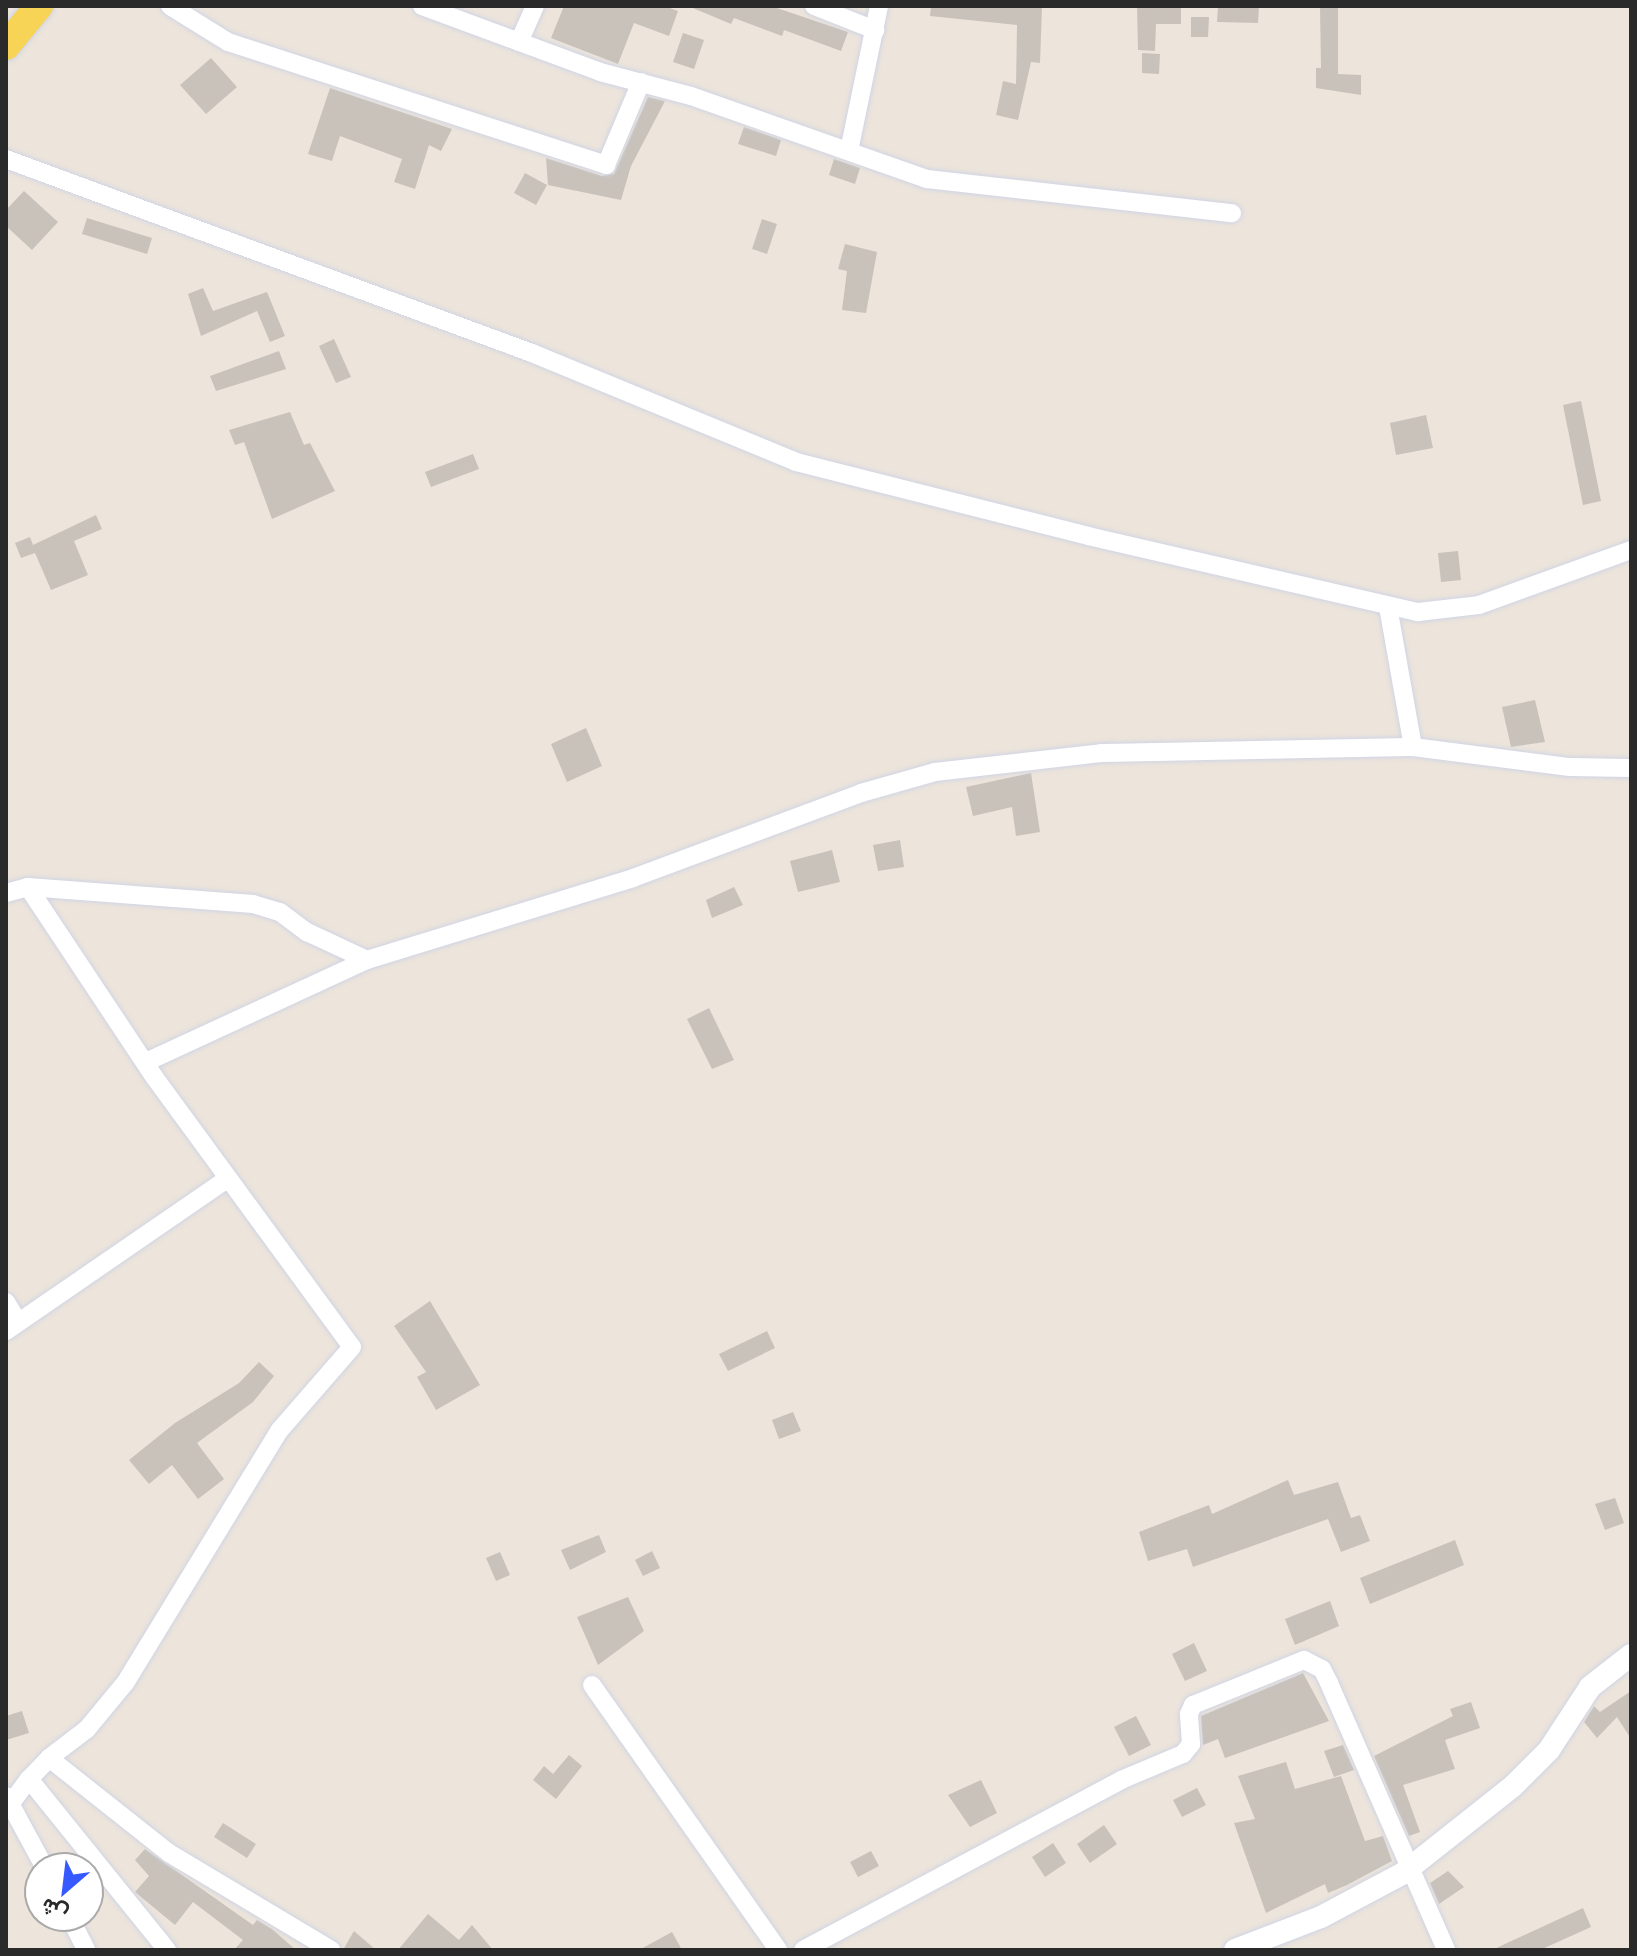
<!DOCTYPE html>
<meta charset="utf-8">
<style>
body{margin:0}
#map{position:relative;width:1637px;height:1956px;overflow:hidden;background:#ede5db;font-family:"Exo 2",Vazirmatn,sans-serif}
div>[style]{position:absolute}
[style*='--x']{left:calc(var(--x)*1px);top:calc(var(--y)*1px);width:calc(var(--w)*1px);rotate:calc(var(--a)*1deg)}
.building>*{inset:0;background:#c8c2bb}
.roads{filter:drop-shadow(0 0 2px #d0d4e4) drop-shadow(0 0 2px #d0d4e4)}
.minor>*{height:18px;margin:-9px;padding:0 9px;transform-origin:9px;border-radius:9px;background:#fff}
.tertiary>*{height:22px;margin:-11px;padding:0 11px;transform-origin:11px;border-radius:11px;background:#fff}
.primary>*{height:28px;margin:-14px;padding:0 14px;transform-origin:14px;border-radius:14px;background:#f7d356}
span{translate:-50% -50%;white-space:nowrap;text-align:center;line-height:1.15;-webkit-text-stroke:6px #fff;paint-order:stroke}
.frame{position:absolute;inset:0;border:8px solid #2a2a2a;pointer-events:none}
.north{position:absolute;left:24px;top:1852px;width:80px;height:80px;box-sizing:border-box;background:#fff;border:2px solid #aaa;border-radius:50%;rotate:208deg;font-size:22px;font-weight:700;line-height:32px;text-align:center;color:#2a2a2a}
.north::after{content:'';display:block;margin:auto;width:28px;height:36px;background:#365aff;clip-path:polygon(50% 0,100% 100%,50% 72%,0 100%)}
</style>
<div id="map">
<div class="building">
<div style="clip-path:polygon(564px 6px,664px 6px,678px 11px,669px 36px,634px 23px,618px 64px,551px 38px)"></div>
<div style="clip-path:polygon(688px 6px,771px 6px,848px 32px,841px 51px,784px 30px,782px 36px,734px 18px,731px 24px)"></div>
<div style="clip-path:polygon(931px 6px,1042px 6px,1040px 63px,1031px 62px,1018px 120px,996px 115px,1003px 81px,1016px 84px,1017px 25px,930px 16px)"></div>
<div style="clip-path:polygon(1137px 6px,1181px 6px,1181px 24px,1156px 24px,1155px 51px,1138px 50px)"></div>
<div style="clip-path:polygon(1218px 6px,1259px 6px,1258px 23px,1217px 22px)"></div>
<div style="clip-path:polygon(1320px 7px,1338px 8px,1338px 74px,1361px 75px,1361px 95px,1316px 88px,1316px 68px,1321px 68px)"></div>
<div style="clip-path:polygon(1191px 17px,1209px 17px,1208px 37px,1191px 37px)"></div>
<div style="clip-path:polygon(683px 33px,704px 40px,694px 69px,673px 62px)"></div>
<div style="clip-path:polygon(1142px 53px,1160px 54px,1159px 74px,1142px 73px)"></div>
<div style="clip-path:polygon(211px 58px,237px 87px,206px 114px,180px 85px)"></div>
<div style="clip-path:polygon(330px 88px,452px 129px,441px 151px,429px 145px,415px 189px,394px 182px,402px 159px,340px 136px,332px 161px,308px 154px)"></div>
<div style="clip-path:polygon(648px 97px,665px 101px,631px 166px,621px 200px,548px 185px,546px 158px,602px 176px,614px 174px)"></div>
<div style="clip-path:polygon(744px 127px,781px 140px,776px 156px,738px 144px)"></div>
<div style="clip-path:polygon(834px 159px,860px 168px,855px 184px,829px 175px)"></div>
<div style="clip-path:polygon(525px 173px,547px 185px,536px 205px,514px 193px)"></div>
<div style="clip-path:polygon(24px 191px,58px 222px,32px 250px,6px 226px,6px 210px)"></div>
<div style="clip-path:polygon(87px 218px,152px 238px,147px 254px,82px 234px)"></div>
<div style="clip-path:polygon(762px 219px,777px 224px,767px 254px,752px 249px)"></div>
<div style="clip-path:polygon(845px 244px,877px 252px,866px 313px,842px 310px,847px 271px,838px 269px)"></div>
<div style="clip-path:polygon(203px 288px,213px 311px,267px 292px,285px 336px,270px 342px,257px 311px,201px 336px,188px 294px)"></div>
<div style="clip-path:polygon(334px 339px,351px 377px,336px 383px,319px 346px)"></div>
<div style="clip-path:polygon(279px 351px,286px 369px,216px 391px,210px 376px)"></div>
<div style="clip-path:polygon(1581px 401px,1601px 501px,1583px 505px,1563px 405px)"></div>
<div style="clip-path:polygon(290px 412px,304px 445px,310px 443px,335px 491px,272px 519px,244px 442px,235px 445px,229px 430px)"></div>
<div style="clip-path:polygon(1426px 415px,1433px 448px,1396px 455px,1390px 423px)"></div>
<div style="clip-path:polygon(473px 454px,479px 469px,431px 487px,425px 472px)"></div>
<div style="clip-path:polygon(96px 515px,102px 529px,74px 541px,88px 575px,51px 590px,35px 553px,21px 558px,15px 543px,30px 537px,33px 545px)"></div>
<div style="clip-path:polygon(1458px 551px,1461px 580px,1441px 582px,1438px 553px)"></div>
<div style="clip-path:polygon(1535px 700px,1545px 742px,1511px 747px,1502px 707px)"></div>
<div style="clip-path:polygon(586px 728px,602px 766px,567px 782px,551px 744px)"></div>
<div style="clip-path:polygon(1031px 773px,1040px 832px,1016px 836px,1012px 807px,973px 816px,966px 787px)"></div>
<div style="clip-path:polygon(900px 840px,904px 867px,878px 871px,873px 845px)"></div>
<div style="clip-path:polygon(832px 850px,840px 882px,798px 892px,790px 861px)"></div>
<div style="clip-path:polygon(734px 887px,743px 905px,712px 918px,706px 900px)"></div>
<div style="clip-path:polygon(709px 1008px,734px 1060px,712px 1069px,687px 1019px)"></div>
<div style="clip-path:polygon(430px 1301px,480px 1385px,436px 1410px,417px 1377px,426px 1372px,394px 1326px)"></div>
<div style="clip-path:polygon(767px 1331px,775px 1348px,728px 1371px,719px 1354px)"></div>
<div style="clip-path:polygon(259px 1362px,274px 1376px,253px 1402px,197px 1443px,224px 1479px,198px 1499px,172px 1465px,149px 1484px,129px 1460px,175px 1423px,239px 1383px)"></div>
<div style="clip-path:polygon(793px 1412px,801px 1431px,779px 1439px,772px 1420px)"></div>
<div style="clip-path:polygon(1288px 1480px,1294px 1495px,1338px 1482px,1351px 1518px,1360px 1515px,1370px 1541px,1341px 1552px,1328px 1519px,1193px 1567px,1187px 1549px,1148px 1561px,1139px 1532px,1209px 1505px,1212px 1514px)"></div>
<div style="clip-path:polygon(1615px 1498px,1624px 1523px,1605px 1530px,1595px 1504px)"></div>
<div style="clip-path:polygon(599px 1535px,606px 1552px,570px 1570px,561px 1550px)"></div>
<div style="clip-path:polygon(1455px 1540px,1464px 1565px,1370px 1604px,1360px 1578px)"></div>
<div style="clip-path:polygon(652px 1551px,660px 1568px,643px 1576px,635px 1560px)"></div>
<div style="clip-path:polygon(500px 1552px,510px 1575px,496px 1581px,486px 1558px)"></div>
<div style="clip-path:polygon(628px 1597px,644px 1631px,598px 1665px,577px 1617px)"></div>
<div style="clip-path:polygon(1330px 1601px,1339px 1626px,1295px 1645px,1285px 1619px)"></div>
<div style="clip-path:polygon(1194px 1643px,1207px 1671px,1185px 1681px,1172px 1654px)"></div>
<div style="clip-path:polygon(1303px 1673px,1329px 1721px,1225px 1758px,1218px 1739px,1203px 1745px,1201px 1716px)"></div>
<div style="clip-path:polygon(1631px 1691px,1631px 1739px,1617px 1717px,1597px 1738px,1584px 1722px,1594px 1706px,1600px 1712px)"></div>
<div style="clip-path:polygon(1471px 1702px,1480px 1728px,1445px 1740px,1455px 1769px,1403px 1785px,1420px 1832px,1409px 1836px,1374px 1756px,1453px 1716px,1450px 1709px)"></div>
<div style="clip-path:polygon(22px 1711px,29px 1733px,6px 1740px,6px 1716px)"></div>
<div style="clip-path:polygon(1136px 1716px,1151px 1745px,1129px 1756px,1114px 1727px)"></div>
<div style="clip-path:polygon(1343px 1745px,1354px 1770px,1334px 1777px,1324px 1751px)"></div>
<div style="clip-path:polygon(569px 1755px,582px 1766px,556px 1799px,533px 1780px,544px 1766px,553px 1774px)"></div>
<div style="clip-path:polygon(1286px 1762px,1295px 1789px,1341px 1776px,1365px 1841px,1383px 1836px,1392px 1861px,1347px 1885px,1328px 1893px,1325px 1884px,1266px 1913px,1234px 1823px,1255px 1819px,1238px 1776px)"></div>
<div style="clip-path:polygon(981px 1780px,997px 1813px,970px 1827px,948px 1795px)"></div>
<div style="clip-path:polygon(1197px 1788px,1206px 1805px,1182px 1817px,1173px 1800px)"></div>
<div style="clip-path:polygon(223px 1823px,256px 1844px,247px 1858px,214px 1837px)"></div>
<div style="clip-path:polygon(1104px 1825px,1117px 1844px,1090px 1863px,1077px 1844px)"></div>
<div style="clip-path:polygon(1053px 1843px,1066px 1863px,1045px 1877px,1032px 1857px)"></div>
<div style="clip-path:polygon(145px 1849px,253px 1925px,257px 1920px,272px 1929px,296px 1950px,234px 1950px,243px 1940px,193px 1902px,175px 1925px,135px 1892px,149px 1876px,135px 1860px)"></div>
<div style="clip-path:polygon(871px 1851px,879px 1866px,858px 1877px,850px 1862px)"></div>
<div style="clip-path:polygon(1448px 1871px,1464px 1887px,1439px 1904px,1430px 1883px)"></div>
<div style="clip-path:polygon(1583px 1908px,1591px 1927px,1540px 1950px,1492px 1950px)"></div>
<div style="clip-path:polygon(428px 1914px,459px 1940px,472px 1925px,493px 1950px,398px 1950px)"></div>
<div style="clip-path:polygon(354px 1931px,376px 1950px,343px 1950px)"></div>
<div style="clip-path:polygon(672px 1932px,682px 1950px,639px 1950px)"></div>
</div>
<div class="roads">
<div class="minor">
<div style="--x:170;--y:6;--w:68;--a:31.8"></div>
<div style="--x:228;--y:42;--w:398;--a:18"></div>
<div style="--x:606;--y:165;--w:90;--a:-67.1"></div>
<div style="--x:422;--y:6;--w:190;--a:20.3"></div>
<div style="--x:600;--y:72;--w:94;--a:14.8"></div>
<div style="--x:691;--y:96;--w:250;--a:19.4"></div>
<div style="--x:927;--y:179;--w:307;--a:6.4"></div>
<div style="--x:814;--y:6;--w:66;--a:21.5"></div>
<div style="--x:519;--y:42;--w:39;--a:-66"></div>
<div style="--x:849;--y:151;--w:148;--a:-78.3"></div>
<div style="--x:6;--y:159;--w:561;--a:20.25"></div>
<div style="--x:532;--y:353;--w:286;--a:22.4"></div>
<div style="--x:796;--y:462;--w:301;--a:14.2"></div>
<div style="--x:1088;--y:536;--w:339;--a:13"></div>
<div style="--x:1418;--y:612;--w:61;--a:-6.5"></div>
<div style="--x:1479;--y:605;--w:162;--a:-19.9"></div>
<div style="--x:1413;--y:747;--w:158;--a:7.3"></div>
<div style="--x:1570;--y:767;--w:61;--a:0.9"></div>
<div style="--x:28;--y:887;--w:229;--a:56.4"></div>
<div style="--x:155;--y:1078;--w:333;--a:53.8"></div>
<div style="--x:352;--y:1347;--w:111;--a:131"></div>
<div style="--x:279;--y:1431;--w:295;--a:121.4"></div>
<div style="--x:125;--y:1683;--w:60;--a:129.6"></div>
<div style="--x:87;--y:1729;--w:48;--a:142.7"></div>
<div style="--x:6;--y:893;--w:23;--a:-15"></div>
<div style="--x:28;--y:887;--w:226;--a:4.3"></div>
<div style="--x:253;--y:904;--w:28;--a:17"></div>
<div style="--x:280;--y:912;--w:34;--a:37"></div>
<div style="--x:307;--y:932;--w:66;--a:25"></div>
<div style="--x:146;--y:1062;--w:243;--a:-24.8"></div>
<div style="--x:367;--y:960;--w:278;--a:-17.1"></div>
<div style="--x:633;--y:878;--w:243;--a:-20.4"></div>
<div style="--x:861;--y:793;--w:77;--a:-15.8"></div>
<div style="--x:935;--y:772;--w:167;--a:-6.5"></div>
<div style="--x:1101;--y:753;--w:312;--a:-1.1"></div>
<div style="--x:1413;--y:747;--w:142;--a:-100.1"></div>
<div style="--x:6;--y:1302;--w:23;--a:59"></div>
<div style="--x:6;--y:1331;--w:268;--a:-34.5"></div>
<div style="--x:592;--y:1685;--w:324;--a:54.9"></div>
<div style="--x:29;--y:1779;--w:29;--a:-46"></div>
<div style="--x:49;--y:1758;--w:153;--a:38.4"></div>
<div style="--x:169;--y:1853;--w:189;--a:30.9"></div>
<div style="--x:6;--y:1796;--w:82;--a:61.6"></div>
<div style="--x:12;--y:1802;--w:29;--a:-54"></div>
<div style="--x:29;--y:1779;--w:220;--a:51.1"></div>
<div style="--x:69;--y:1916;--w:38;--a:63"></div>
<div style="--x:803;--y:1950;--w:361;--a:-28.1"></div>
<div style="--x:1121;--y:1780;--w:67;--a:-22.8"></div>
<div style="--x:1183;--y:1754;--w:13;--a:-51"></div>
<div style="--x:1191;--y:1744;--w:30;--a:-94"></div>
<div style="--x:1189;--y:1714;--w:10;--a:-66"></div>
<div style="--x:1193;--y:1705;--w:120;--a:-22.1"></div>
<div style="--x:1304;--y:1660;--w:20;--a:27"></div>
<div style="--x:1322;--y:1669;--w:16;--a:63"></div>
<div style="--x:1329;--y:1683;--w:292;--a:66.3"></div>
</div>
<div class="tertiary">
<div style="--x:1235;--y:1950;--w:92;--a:-21"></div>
<div style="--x:1321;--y:1917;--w:92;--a:-28"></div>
<div style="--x:1402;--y:1874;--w:142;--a:-38.4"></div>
<div style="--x:1513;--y:1786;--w:51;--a:-45"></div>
<div style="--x:1549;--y:1750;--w:75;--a:-56.9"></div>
<div style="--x:1590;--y:1687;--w:52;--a:-38"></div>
</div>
<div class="primary">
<div style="--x:6;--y:46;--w:52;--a:-50.5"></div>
</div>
</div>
<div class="frame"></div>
<div class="north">ش</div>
</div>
